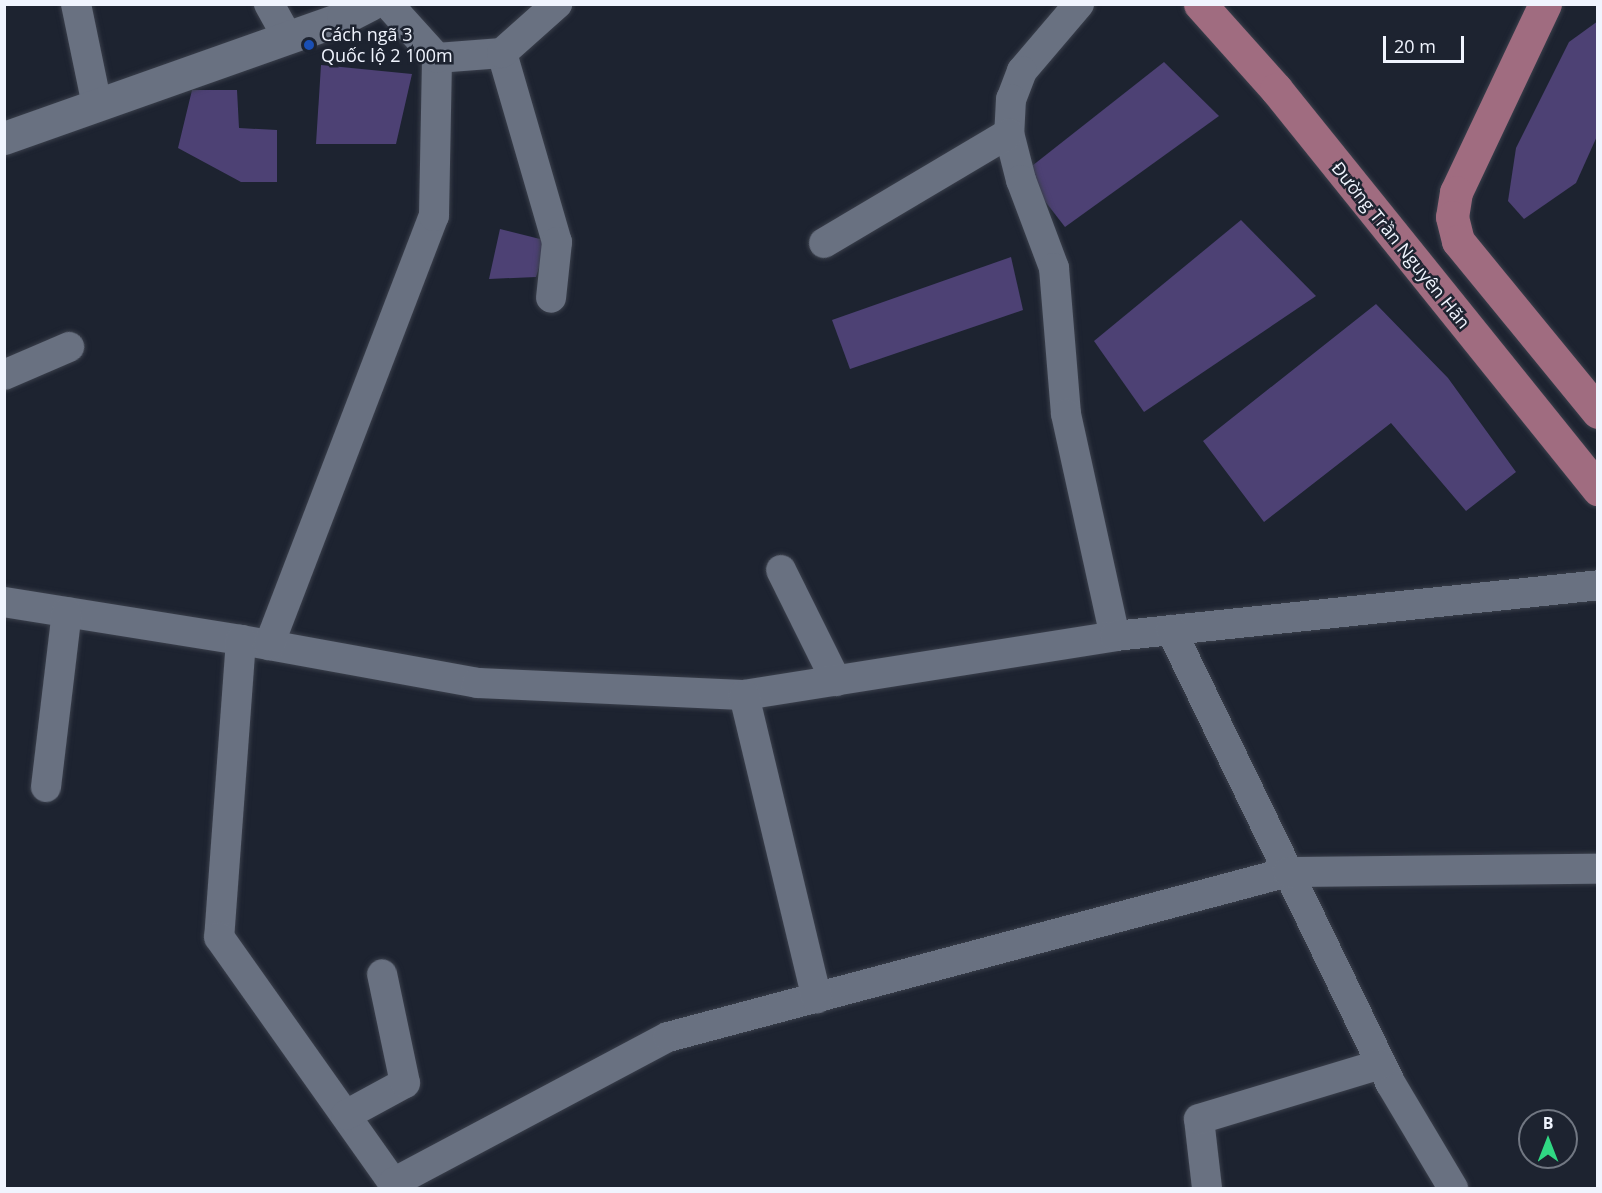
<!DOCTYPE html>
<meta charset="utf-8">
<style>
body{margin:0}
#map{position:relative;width:1602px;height:1193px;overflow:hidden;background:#1d2330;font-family:"Open Sans",sans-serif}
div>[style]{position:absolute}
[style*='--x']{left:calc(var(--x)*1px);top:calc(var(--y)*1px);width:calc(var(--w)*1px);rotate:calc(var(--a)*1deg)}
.building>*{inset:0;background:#4d4174}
.roads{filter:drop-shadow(0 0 2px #3a3f4b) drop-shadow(0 0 2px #3a3f4b)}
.minor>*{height:30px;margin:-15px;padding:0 15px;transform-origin:15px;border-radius:15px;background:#697181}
.tertiary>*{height:33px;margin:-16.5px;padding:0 16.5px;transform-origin:16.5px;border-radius:16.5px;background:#697181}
.primary>*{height:33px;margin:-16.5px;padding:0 16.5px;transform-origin:16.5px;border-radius:16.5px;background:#a06c80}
.dots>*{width:16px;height:16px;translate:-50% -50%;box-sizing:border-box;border:3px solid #1d2330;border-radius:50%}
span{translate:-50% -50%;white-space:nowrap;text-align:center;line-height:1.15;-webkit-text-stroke:5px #1d2330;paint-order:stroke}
.poi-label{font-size:18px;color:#f0f4fe}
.left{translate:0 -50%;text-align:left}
.street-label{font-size:18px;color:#f0f4fe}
.frame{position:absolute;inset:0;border:6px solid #f0f4fe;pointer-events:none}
.north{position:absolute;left:1518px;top:1109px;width:60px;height:60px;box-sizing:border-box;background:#1d2330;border:2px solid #717782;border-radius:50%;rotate:0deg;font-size:16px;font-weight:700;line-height:24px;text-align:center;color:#f0f4fe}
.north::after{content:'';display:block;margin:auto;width:21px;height:27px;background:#30d883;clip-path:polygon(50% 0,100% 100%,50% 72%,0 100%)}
.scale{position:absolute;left:1383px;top:36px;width:81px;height:27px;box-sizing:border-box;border:3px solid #f0f4fe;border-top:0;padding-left:8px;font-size:18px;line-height:21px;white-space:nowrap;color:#f0f4fe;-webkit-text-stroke:4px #1d2330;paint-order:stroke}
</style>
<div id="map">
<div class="building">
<div style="clip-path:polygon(1598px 21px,1598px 134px,1576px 183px,1524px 219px,1508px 201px,1516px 148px,1569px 42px)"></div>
<div style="clip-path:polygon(1164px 62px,1219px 116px,1065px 227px,1023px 173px)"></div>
<div style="clip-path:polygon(321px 65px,412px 74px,396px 144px,316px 144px)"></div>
<div style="clip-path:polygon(192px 90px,237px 90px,239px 128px,277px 130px,277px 182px,241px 182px,178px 148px)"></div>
<div style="clip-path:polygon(1241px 220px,1316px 296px,1144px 412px,1094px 341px)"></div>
<div style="clip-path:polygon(500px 229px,548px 241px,536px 277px,489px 279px)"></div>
<div style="clip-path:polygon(1011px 257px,1023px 310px,850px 369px,832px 320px)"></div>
<div style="clip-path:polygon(1376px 304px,1448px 378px,1516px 472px,1466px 511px,1391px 423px,1264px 522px,1203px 441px)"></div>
</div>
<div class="roads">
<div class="minor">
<div style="--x:76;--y:4;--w:103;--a:78.3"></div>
<div style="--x:269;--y:4;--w:39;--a:61"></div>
<div style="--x:1079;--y:4;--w:88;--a:130.4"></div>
<div style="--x:1022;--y:71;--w:30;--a:111"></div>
<div style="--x:1011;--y:99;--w:34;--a:93"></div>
<div style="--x:1009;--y:133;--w:49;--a:75.7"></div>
<div style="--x:1021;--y:180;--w:94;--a:69.4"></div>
<div style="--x:1054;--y:268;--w:146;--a:85.3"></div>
<div style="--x:1066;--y:414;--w:227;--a:77.6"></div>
<div style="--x:502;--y:53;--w:197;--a:73.8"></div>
<div style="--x:557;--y:242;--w:56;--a:96.1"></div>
<div style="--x:437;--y:58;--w:65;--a:-4.4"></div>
<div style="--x:502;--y:53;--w:74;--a:-41.7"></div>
<div style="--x:824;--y:243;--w:215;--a:-30.7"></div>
<div style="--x:4;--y:375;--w:71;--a:-23.3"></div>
<div style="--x:781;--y:570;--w:124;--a:63.6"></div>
<div style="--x:4;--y:602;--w:240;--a:9.1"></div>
<div style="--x:241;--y:640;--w:240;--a:10.3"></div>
<div style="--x:477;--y:683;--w:267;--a:2.6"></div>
<div style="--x:744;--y:695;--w:376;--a:-9"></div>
<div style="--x:1115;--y:636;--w:486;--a:-6"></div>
<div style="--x:1171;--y:630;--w:504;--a:64.15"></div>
<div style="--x:1391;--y:1084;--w:121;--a:59.2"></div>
<div style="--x:241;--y:640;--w:298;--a:94.2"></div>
<div style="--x:219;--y:937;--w:301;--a:54.7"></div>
<div style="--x:393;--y:1183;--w:311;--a:-28"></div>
<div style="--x:668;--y:1037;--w:642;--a:-14.9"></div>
<div style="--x:1288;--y:872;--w:310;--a:-0.6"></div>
<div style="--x:269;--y:645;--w:460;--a:-69"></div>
<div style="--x:434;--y:216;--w:158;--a:-88.9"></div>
<div style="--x:437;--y:58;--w:73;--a:-132.2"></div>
<div style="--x:744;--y:695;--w:312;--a:76.5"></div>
<div style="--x:46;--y:787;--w:176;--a:-83.2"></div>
<div style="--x:346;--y:1115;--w:67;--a:-28.5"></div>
<div style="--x:405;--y:1083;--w:111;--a:-101.9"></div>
<div style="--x:1207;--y:1188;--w:69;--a:-96.6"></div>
<div style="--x:1199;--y:1119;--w:190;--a:-16.8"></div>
</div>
<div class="tertiary">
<div style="--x:4;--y:138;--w:360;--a:-19.5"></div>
<div style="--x:343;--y:18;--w:30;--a:-27"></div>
</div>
<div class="primary">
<div style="--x:1200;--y:4;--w:114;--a:48.2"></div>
<div style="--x:1276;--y:89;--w:514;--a:51.17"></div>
<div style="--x:1545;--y:4;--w:208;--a:115.3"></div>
<div style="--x:1456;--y:192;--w:25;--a:99"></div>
<div style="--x:1452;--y:217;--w:25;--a:76"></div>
<div style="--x:1458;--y:241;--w:221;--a:50.7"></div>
</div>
</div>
<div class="dots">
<div style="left:309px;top:45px;background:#1a4fb4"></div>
</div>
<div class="poi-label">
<span class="left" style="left:321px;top:45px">Cách ngã 3<br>Quốc lộ 2 100m</span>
</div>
<div class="street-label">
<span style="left:1401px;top:245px;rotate:51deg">Đường Trần Nguyên Hãn</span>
</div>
<div class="frame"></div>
<div class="north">B</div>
<div class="scale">20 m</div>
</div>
